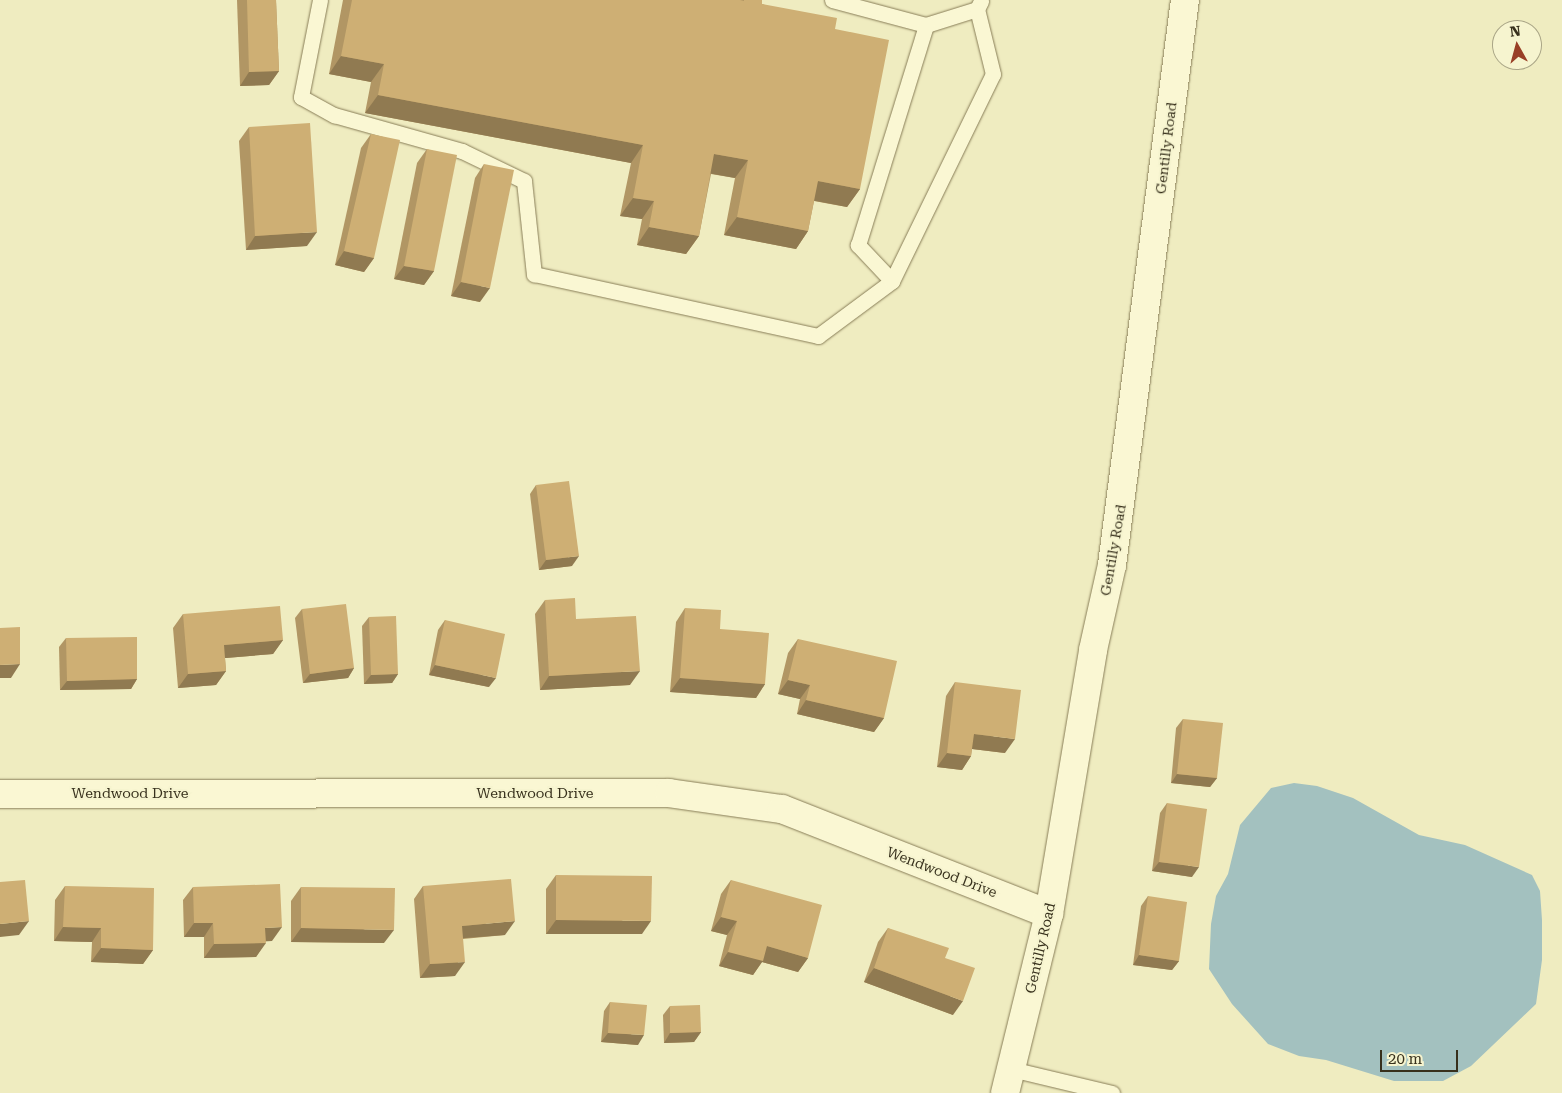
<!DOCTYPE html>
<style>
body{margin:0}
#map{position:relative;width:1562px;height:1093px;overflow:hidden;background:#efecc0;font-family:"Roboto Serif",serif}
div>[style]{position:absolute}
[style*='--x']{left:calc(var(--x)*1px);top:calc(var(--y)*1px);width:calc(var(--w)*1px);rotate:calc(var(--a)*1deg)}
.water>*{inset:0;background:#a3c1bf}
.roads{filter:drop-shadow(0 0 1px #887d57) drop-shadow(0 0 1px #887d57)}
.lane>*{height:15px;margin:-7.5px;padding:0 7.5px;transform-origin:7.5px;border-radius:7.5px;background:#faf7d3}
.street>*{height:28px;margin:-14px;padding:0 14px;transform-origin:14px;border-radius:14px;background:#faf7d3}
.secondary>*{height:28px;margin:-14px;padding:0 14px;transform-origin:14px;border-radius:14px;background:#faf7d3}
.wall>*{inset:0;background:#b19664}
.shaded-wall>*{inset:0;background:#907a51}
.building>*{inset:0;background:#ceaf74}
span{translate:-50% -50%;white-space:nowrap;text-align:center;line-height:1.15;-webkit-text-stroke:4px #f6f4cf;paint-order:stroke}
.street-label{font-size:14px;color:#37301c}
.north{position:absolute;left:1492px;top:20px;width:50px;height:50px;box-sizing:border-box;background:#f6f4cf;border:1px solid #aaa687;border-radius:50%;rotate:353deg;font-size:14px;font-weight:700;line-height:20px;text-align:center;color:#37301c}
.north::after{content:'';display:block;margin:auto;width:18px;height:22px;background:#993f26;clip-path:polygon(50% 0,100% 100%,50% 72%,0 100%)}
.scale{position:absolute;left:1380px;top:1050px;width:78px;height:22px;box-sizing:border-box;border:2px solid #37301c;border-top:0;padding-left:6px;font-size:15px;line-height:18px;white-space:nowrap;color:#37301c;-webkit-text-stroke:4px #f6f4cf;paint-order:stroke}
</style>
<div id="map">
<div class="water">
<div style="clip-path:polygon(1294px 783px,1317px 786px,1353px 798px,1419px 835px,1465px 845px,1532px 875px,1540px 891px,1542px 920px,1542px 960px,1536px 1004px,1471px 1066px,1443px 1081px,1394px 1081px,1326px 1060px,1299px 1056px,1268px 1044px,1232px 1004px,1209px 969px,1211px 924px,1216px 896px,1228px 874px,1240px 825px,1271px 788px)"></div>
</div>
<div class="roads">
<div class="lane">
<div style="--x:320;--y:0;--w:99;--a:101.1"></div>
<div style="--x:301;--y:97;--w:38;--a:29"></div>
<div style="--x:334;--y:115;--w:133;--a:15.7"></div>
<div style="--x:462;--y:151;--w:69;--a:25.8"></div>
<div style="--x:524;--y:181;--w:94;--a:83.9"></div>
<div style="--x:534;--y:274;--w:291;--a:12.3"></div>
<div style="--x:818;--y:336;--w:92;--a:-36.6"></div>
<div style="--x:892;--y:281;--w:230;--a:-64"></div>
<div style="--x:993;--y:74;--w:67;--a:-103.8"></div>
<div style="--x:832;--y:0;--w:97;--a:14.9"></div>
<div style="--x:926;--y:25;--w:53;--a:-17.4"></div>
<div style="--x:977;--y:9;--w:9;--a:-63"></div>
<div style="--x:892;--y:281;--w:50;--a:-133.4"></div>
<div style="--x:858;--y:245;--w:230;--a:-72.8"></div>
<div style="--x:1011;--y:1069;--w:104;--a:13.4"></div>
</div>
<div class="street">
<div style="--x:0;--y:794;--w:669;--a:-0.09"></div>
<div style="--x:669;--y:793;--w:114;--a:8.1"></div>
<div style="--x:782;--y:809;--w:287;--a:21.5"></div>
</div>
<div class="secondary">
<div style="--x:1005;--y:1093;--w:184;--a:-76.2"></div>
<div style="--x:1049;--y:914;--w:268;--a:-80.5"></div>
<div style="--x:1093;--y:650;--w:87;--a:-77.4"></div>
<div style="--x:1112;--y:565;--w:570;--a:-82.64"></div>
</div>
</div>
<div class="wall">
<div style="clip-path:polygon(237px 0,276px 0,279px 71px,269px 85px,240px 86px)"></div>
<div style="clip-path:polygon(343px 0,762px 0,762px 4px,835px 29px,860px 189px,847px 207px,814px 201px,808px 231px,796px 249px,724px 235px,735px 178px,711px 174px,699px 236px,686px 254px,637px 245px,642px 219px,620px 216px,631px 163px,365px 113px,371px 82px,329px 74px)"></div>
<div style="clip-path:polygon(249px 127px,307px 246px,246px 250px,239px 141px)"></div>
<div style="clip-path:polygon(371px 134px,374px 258px,364px 272px,335px 265px,361px 148px)"></div>
<div style="clip-path:polygon(427px 149px,434px 271px,424px 285px,394px 279px,417px 163px)"></div>
<div style="clip-path:polygon(484px 164px,480px 302px,451px 296px,475px 178px)"></div>
<div style="clip-path:polygon(536px 485px,572px 566px,539px 570px,530px 494px)"></div>
<div style="clip-path:polygon(545px 600px,576px 619px,630px 685px,540px 690px,535px 614px)"></div>
<div style="clip-path:polygon(685px 608px,720px 629px,765px 684px,756px 698px,670px 692px,676px 622px)"></div>
<div style="clip-path:polygon(302px 609px,354px 668px,348px 678px,303px 683px,295px 618px)"></div>
<div style="clip-path:polygon(183px 614px,283px 640px,273px 654px,225px 658px,226px 671px,216px 685px,178px 688px,173px 628px)"></div>
<div style="clip-path:polygon(369px 617px,398px 674px,392px 683px,364px 684px,362px 626px)"></div>
<div style="clip-path:polygon(445px 620px,489px 687px,429px 675px,438px 630px)"></div>
<div style="clip-path:polygon(66px 638px,137px 679px,131px 689px,60px 690px,59px 647px)"></div>
<div style="clip-path:polygon(798px 639px,884px 718px,874px 732px,797px 714px,800px 699px,778px 694px,788px 653px)"></div>
<div style="clip-path:polygon(955px 682px,1005px 753px,972px 749px,971px 756px,962px 770px,937px 767px,946px 696px)"></div>
<div style="clip-path:polygon(1183px 719px,1217px 778px,1210px 787px,1171px 783px,1176px 728px)"></div>
<div style="clip-path:polygon(1167px 803px,1192px 877px,1152px 871px,1160px 813px)"></div>
<div style="clip-path:polygon(556px 875px,642px 934px,546px 934px,546px 889px)"></div>
<div style="clip-path:polygon(731px 880px,808px 958px,798px 972px,762px 962px,753px 975px,719px 966px,727px 935px,711px 931px,721px 894px)"></div>
<div style="clip-path:polygon(65px 886px,153px 950px,143px 964px,91px 962px,92px 942px,54px 941px,55px 900px)"></div>
<div style="clip-path:polygon(423px 886px,505px 935px,463px 939px,455px 976px,420px 978px,414px 899px)"></div>
<div style="clip-path:polygon(193px 887px,272px 941px,266px 941px,256px 957px,204px 958px,204px 937px,184px 937px,183px 900px)"></div>
<div style="clip-path:polygon(301px 887px,384px 943px,291px 942px,291px 901px)"></div>
<div style="clip-path:polygon(1148px 896px,1179px 961px,1172px 970px,1133px 965px,1141px 906px)"></div>
<div style="clip-path:polygon(888px 928px,945px 958px,953px 1015px,864px 982px,878px 942px)"></div>
<div style="clip-path:polygon(610px 1002px,638px 1045px,601px 1042px,604px 1011px)"></div>
<div style="clip-path:polygon(670px 1006px,701px 1032px,694px 1042px,664px 1043px,663px 1015px)"></div>
</div>
<div class="shaded-wall">
<div style="clip-path:polygon(341px 56px,384px 64px,371px 82px,329px 74px)"></div>
<div style="clip-path:polygon(279px 71px,269px 85px,240px 86px,249px 72px)"></div>
<div style="clip-path:polygon(378px 95px,643px 145px,631px 163px,365px 113px)"></div>
<div style="clip-path:polygon(714px 154px,748px 160px,735px 178px,702px 172px)"></div>
<div style="clip-path:polygon(818px 181px,860px 189px,847px 207px,805px 199px)"></div>
<div style="clip-path:polygon(633px 198px,654px 201px,642px 219px,620px 216px)"></div>
<div style="clip-path:polygon(737px 217px,808px 231px,796px 249px,724px 235px)"></div>
<div style="clip-path:polygon(649px 227px,699px 236px,686px 254px,637px 245px)"></div>
<div style="clip-path:polygon(317px 232px,307px 246px,246px 250px,255px 236px)"></div>
<div style="clip-path:polygon(344px 251px,374px 258px,364px 272px,335px 265px)"></div>
<div style="clip-path:polygon(404px 266px,434px 271px,424px 285px,394px 279px)"></div>
<div style="clip-path:polygon(461px 282px,490px 288px,480px 302px,451px 296px)"></div>
<div style="clip-path:polygon(579px 556px,572px 566px,539px 570px,546px 560px)"></div>
<div style="clip-path:polygon(283px 640px,273px 654px,214px 659px,224px 645px)"></div>
<div style="clip-path:polygon(20px 664px,11px 678px,0 678px,0 665px)"></div>
<div style="clip-path:polygon(435px 665px,496px 678px,489px 687px,429px 675px)"></div>
<div style="clip-path:polygon(354px 668px,348px 678px,303px 683px,310px 674px)"></div>
<div style="clip-path:polygon(226px 671px,216px 685px,178px 688px,188px 674px)"></div>
<div style="clip-path:polygon(640px 671px,630px 685px,540px 690px,549px 676px)"></div>
<div style="clip-path:polygon(398px 674px,392px 683px,364px 684px,371px 675px)"></div>
<div style="clip-path:polygon(680px 678px,765px 684px,756px 698px,670px 692px)"></div>
<div style="clip-path:polygon(137px 679px,131px 689px,60px 690px,67px 681px)"></div>
<div style="clip-path:polygon(788px 680px,810px 685px,800px 699px,778px 694px)"></div>
<div style="clip-path:polygon(806px 700px,884px 718px,874px 732px,797px 714px)"></div>
<div style="clip-path:polygon(974px 734px,1015px 739px,1005px 753px,964px 748px)"></div>
<div style="clip-path:polygon(947px 753px,971px 756px,962px 770px,937px 767px)"></div>
<div style="clip-path:polygon(1177px 774px,1217px 778px,1210px 787px,1171px 783px)"></div>
<div style="clip-path:polygon(1159px 862px,1199px 867px,1192px 877px,1152px 871px)"></div>
<div style="clip-path:polygon(721px 917px,737px 921px,727px 935px,711px 931px)"></div>
<div style="clip-path:polygon(556px 920px,651px 921px,642px 934px,546px 934px)"></div>
<div style="clip-path:polygon(29px 921px,19px 935px,0 937px,0 924px)"></div>
<div style="clip-path:polygon(515px 921px,505px 935px,452px 939px,462px 926px)"></div>
<div style="clip-path:polygon(194px 923px,213px 923px,204px 937px,184px 937px)"></div>
<div style="clip-path:polygon(63px 927px,101px 928px,92px 942px,54px 941px)"></div>
<div style="clip-path:polygon(282px 927px,272px 941px,255px 942px,265px 928px)"></div>
<div style="clip-path:polygon(301px 928px,394px 930px,384px 943px,291px 942px)"></div>
<div style="clip-path:polygon(266px 943px,256px 957px,204px 958px,214px 944px)"></div>
<div style="clip-path:polygon(767px 946px,808px 958px,798px 972px,762px 962px,753px 975px,719px 966px,728px 952px)"></div>
<div style="clip-path:polygon(101px 948px,153px 950px,143px 964px,91px 962px)"></div>
<div style="clip-path:polygon(1139px 955px,1179px 961px,1172px 970px,1133px 965px)"></div>
<div style="clip-path:polygon(465px 962px,455px 976px,420px 978px,430px 964px)"></div>
<div style="clip-path:polygon(874px 968px,963px 1001px,953px 1015px,864px 982px)"></div>
<div style="clip-path:polygon(701px 1032px,694px 1042px,664px 1043px,670px 1033px)"></div>
<div style="clip-path:polygon(608px 1033px,644px 1035px,638px 1045px,601px 1042px)"></div>
</div>
<div class="building">
<div style="clip-path:polygon(247px 0,276px 0,279px 71px,249px 72px)"></div>
<div style="clip-path:polygon(352px 0,740px 0,744px 1px,744px 0,762px 0,762px 4px,837px 18px,835px 29px,889px 40px,860px 189px,818px 181px,808px 231px,737px 217px,748px 160px,714px 154px,699px 236px,649px 227px,654px 201px,633px 198px,643px 145px,378px 95px,384px 64px,341px 56px)"></div>
<div style="clip-path:polygon(310px 123px,317px 232px,255px 236px,249px 127px)"></div>
<div style="clip-path:polygon(371px 134px,400px 140px,374px 258px,344px 251px)"></div>
<div style="clip-path:polygon(427px 149px,457px 155px,434px 271px,404px 266px)"></div>
<div style="clip-path:polygon(484px 164px,514px 170px,490px 288px,461px 282px)"></div>
<div style="clip-path:polygon(569px 481px,579px 556px,546px 560px,536px 485px)"></div>
<div style="clip-path:polygon(575px 598px,576px 619px,636px 616px,640px 671px,549px 676px,545px 600px)"></div>
<div style="clip-path:polygon(346px 604px,354px 668px,310px 674px,302px 609px)"></div>
<div style="clip-path:polygon(280px 606px,283px 640px,224px 645px,226px 671px,188px 674px,183px 614px)"></div>
<div style="clip-path:polygon(685px 608px,721px 610px,720px 629px,769px 633px,765px 684px,680px 678px)"></div>
<div style="clip-path:polygon(396px 616px,398px 674px,371px 675px,369px 617px)"></div>
<div style="clip-path:polygon(445px 620px,505px 634px,496px 678px,435px 665px)"></div>
<div style="clip-path:polygon(20px 627px,20px 664px,0 665px,0 628px)"></div>
<div style="clip-path:polygon(137px 637px,137px 679px,67px 681px,66px 638px)"></div>
<div style="clip-path:polygon(798px 639px,897px 661px,884px 718px,806px 700px,810px 685px,788px 680px)"></div>
<div style="clip-path:polygon(955px 682px,1021px 690px,1015px 739px,974px 734px,971px 756px,947px 753px)"></div>
<div style="clip-path:polygon(1183px 719px,1223px 723px,1217px 778px,1177px 774px)"></div>
<div style="clip-path:polygon(1167px 803px,1207px 809px,1199px 867px,1159px 862px)"></div>
<div style="clip-path:polygon(556px 875px,652px 876px,651px 921px,556px 920px)"></div>
<div style="clip-path:polygon(511px 879px,515px 921px,462px 926px,465px 962px,430px 964px,423px 886px)"></div>
<div style="clip-path:polygon(25px 880px,29px 921px,0 924px,0 882px)"></div>
<div style="clip-path:polygon(731px 880px,822px 905px,808px 958px,767px 946px,763px 961px,728px 952px,737px 921px,721px 917px)"></div>
<div style="clip-path:polygon(280px 884px,282px 927px,265px 928px,266px 943px,214px 944px,213px 923px,194px 923px,193px 887px)"></div>
<div style="clip-path:polygon(65px 886px,154px 888px,153px 950px,101px 948px,101px 928px,63px 927px)"></div>
<div style="clip-path:polygon(301px 887px,395px 888px,394px 930px,301px 928px)"></div>
<div style="clip-path:polygon(1148px 896px,1187px 902px,1179px 961px,1139px 955px)"></div>
<div style="clip-path:polygon(888px 928px,949px 948px,945px 958px,975px 968px,963px 1001px,874px 968px)"></div>
<div style="clip-path:polygon(610px 1002px,647px 1005px,644px 1035px,608px 1033px)"></div>
<div style="clip-path:polygon(700px 1005px,701px 1032px,670px 1033px,670px 1006px)"></div>
</div>
<div class="street-label">
<span style="left:1166px;top:148px;rotate:-83deg">Gentilly Road</span>
<span style="left:1113px;top:550px;rotate:-80deg">Gentilly Road</span>
<span style="left:130px;top:793px">Wendwood Drive</span>
<span style="left:535px;top:793px">Wendwood Drive</span>
<span style="left:942px;top:872px;rotate:21deg">Wendwood Drive</span>
<span style="left:1040px;top:948px;rotate:-77deg">Gentilly Road</span>
</div>
<div class="north">N</div>
<div class="scale">20 m</div>
</div>
